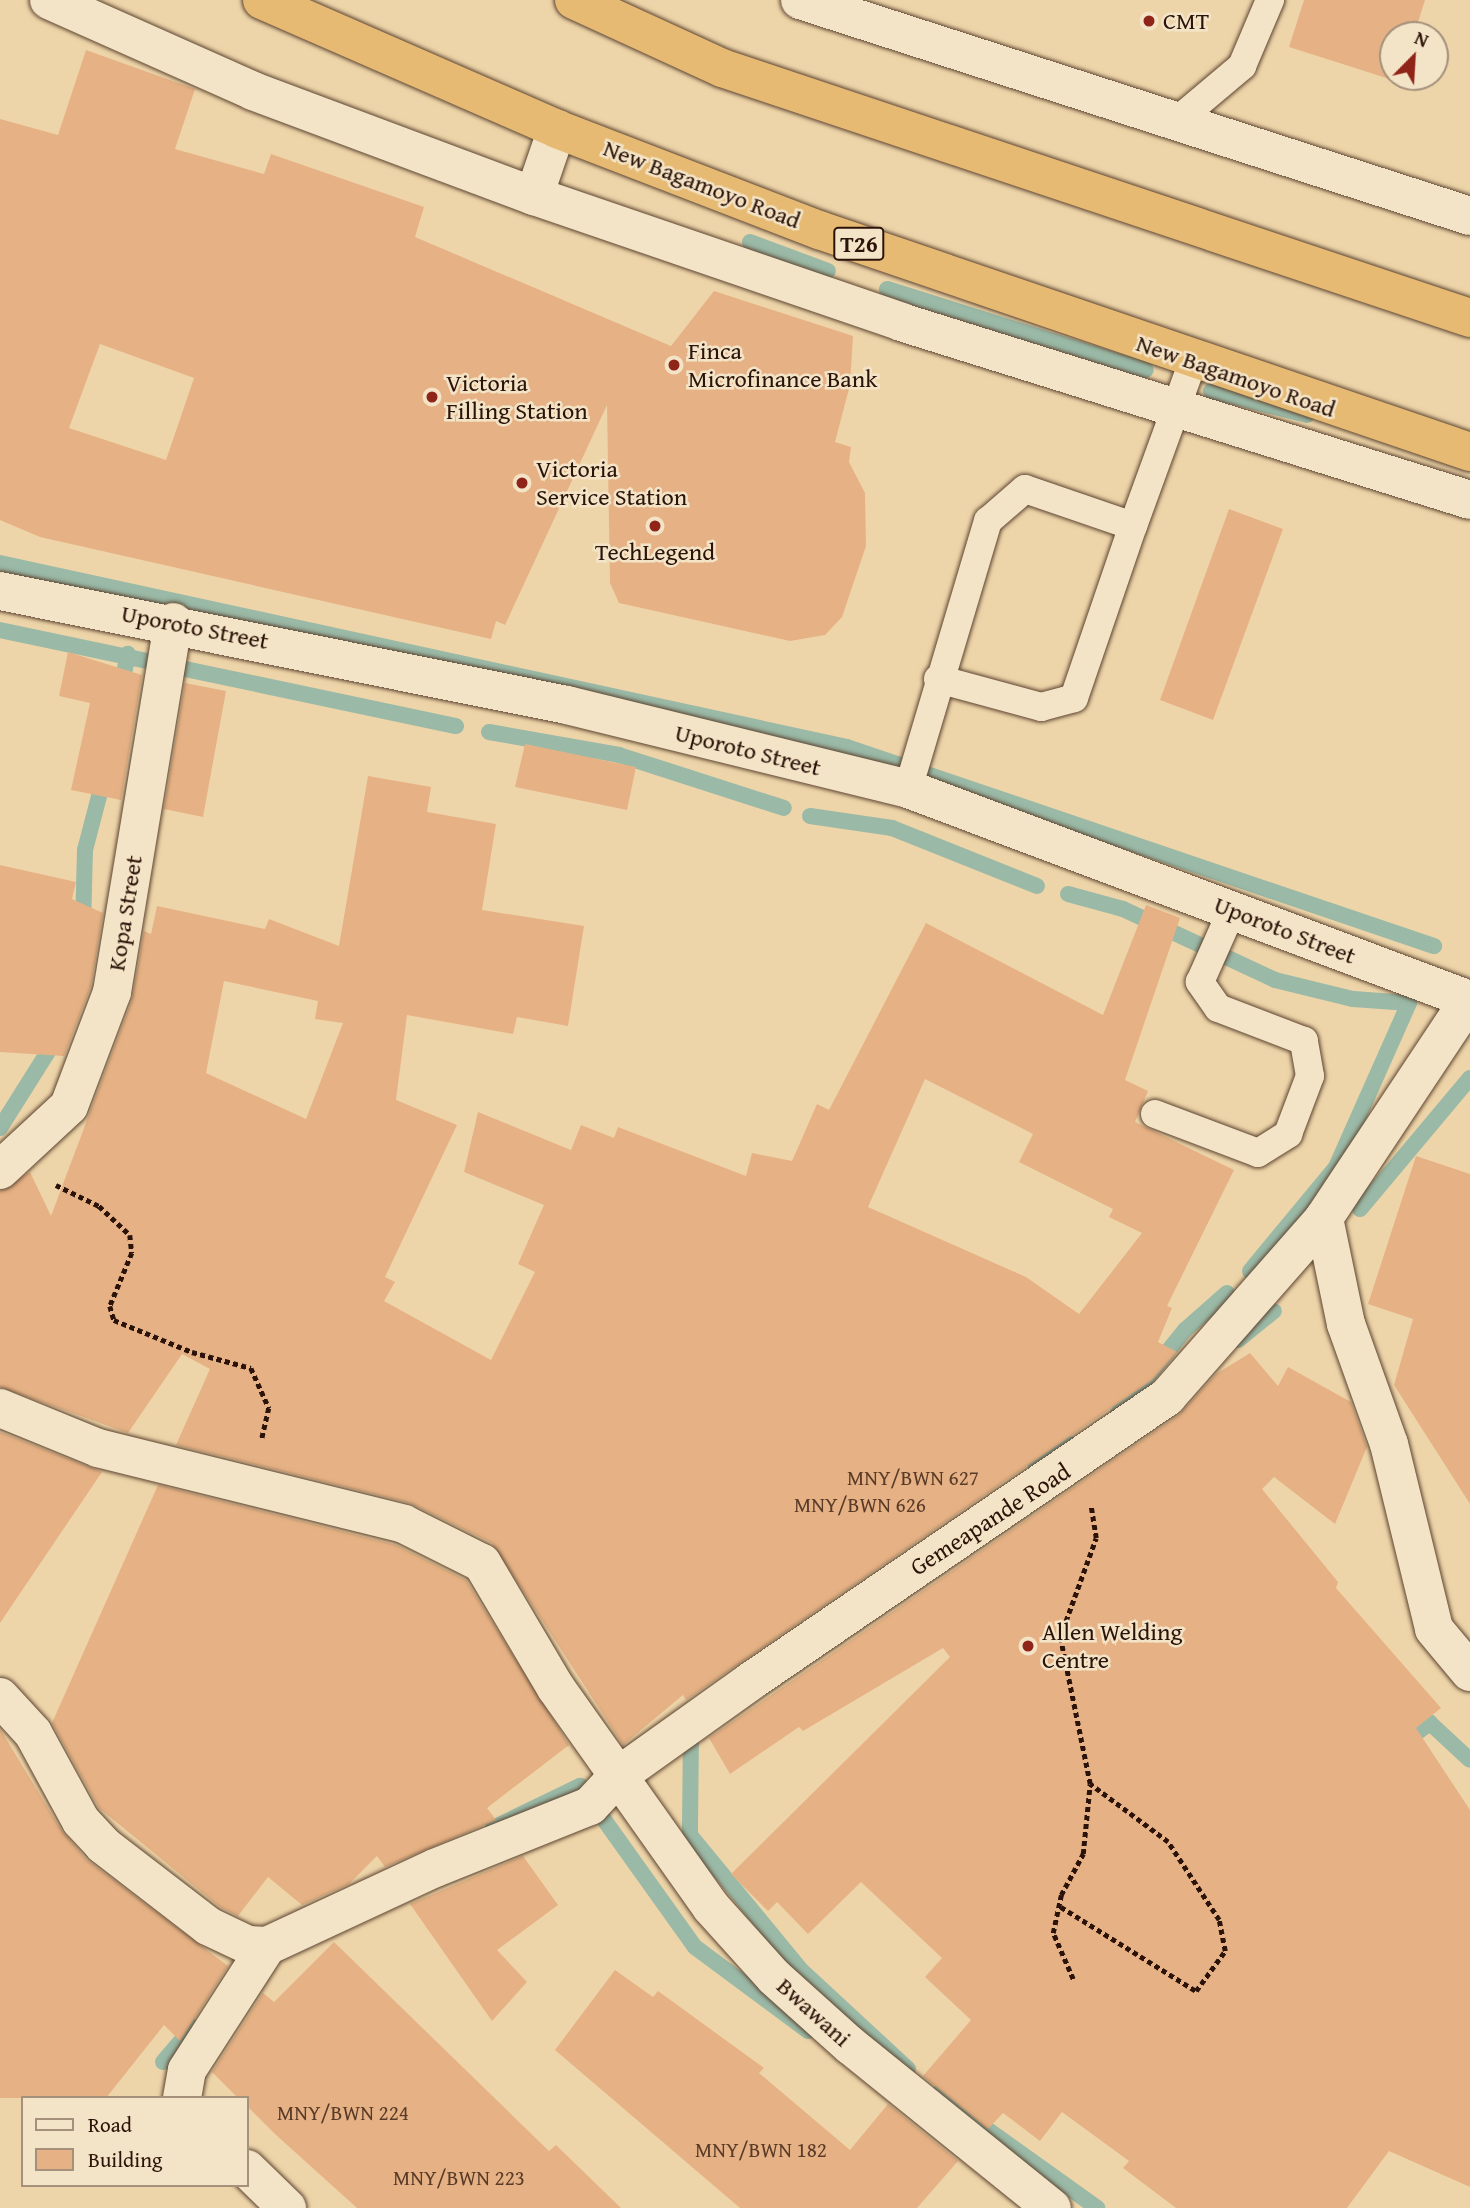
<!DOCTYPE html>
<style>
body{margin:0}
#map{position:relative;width:1470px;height:2208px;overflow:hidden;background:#eed5a9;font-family:"Gentium Book Plus",serif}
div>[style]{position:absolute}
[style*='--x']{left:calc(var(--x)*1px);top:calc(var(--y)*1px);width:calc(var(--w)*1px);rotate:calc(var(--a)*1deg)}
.stream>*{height:16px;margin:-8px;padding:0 8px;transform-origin:8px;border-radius:8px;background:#9ab9a6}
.building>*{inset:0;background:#e6b285}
.path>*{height:4.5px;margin-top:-2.25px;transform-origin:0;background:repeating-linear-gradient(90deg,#2c1309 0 5px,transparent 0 8.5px)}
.roads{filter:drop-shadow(0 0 2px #5c4431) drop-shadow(0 0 2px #5c4431)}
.service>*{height:28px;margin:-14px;padding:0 14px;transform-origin:14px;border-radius:14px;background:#f4e4c7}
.minor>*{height:38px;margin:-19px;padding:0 19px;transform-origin:19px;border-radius:19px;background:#f4e4c7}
.trunk>*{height:38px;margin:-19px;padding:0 19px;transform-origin:19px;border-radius:19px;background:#e7ba74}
.dots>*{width:19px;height:19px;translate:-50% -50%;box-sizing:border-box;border:4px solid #f4e4c7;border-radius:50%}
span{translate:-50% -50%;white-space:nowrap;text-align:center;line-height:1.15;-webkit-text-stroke:5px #f4e4c7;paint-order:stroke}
.number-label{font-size:21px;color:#5a3b28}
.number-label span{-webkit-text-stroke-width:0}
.shield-label span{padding:2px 5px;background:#f4e4c7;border:2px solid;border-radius:5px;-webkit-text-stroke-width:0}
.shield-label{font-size:23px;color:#2c1309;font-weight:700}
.poi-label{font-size:24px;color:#2c1309}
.left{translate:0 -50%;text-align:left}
.street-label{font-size:24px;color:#2c1309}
.legend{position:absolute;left:21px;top:2096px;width:228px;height:91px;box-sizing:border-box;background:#f4e4c7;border:2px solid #a4907b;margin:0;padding:9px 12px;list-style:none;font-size:21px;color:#2c1309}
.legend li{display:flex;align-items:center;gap:14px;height:35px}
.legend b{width:35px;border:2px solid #a4907b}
.north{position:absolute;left:1379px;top:21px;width:70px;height:70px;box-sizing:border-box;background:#f4e4c7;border:2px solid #a4907b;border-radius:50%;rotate:24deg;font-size:19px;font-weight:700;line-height:28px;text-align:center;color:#2c1309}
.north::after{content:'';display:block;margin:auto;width:24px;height:32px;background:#8f2418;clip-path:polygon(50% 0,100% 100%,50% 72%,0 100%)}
</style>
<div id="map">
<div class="stream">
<div style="--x:750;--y:242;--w:83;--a:20.4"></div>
<div style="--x:887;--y:289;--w:271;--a:17.4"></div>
<div style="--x:1211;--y:391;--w:99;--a:14"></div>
<div style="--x:0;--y:563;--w:867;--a:12.26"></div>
<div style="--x:847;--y:747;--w:620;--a:18.73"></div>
<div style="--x:0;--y:630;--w:466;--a:11.9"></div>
<div style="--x:121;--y:689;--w:36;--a:-79"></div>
<div style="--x:489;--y:732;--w:132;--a:10"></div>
<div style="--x:619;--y:755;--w:173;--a:17.8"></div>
<div style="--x:810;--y:816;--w:83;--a:8.3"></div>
<div style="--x:892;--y:828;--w:156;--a:21.8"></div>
<div style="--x:1068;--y:894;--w:57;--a:15.3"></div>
<div style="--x:1123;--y:909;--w:168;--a:25"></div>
<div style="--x:1275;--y:980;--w:80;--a:13.7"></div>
<div style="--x:1353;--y:999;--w:56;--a:4.1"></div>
<div style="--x:1409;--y:1003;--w:180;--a:114"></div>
<div style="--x:1336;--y:1167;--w:135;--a:129.6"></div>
<div style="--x:83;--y:926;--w:76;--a:-88.5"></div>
<div style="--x:85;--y:850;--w:75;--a:-75.4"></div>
<div style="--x:0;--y:1128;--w:109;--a:-57.8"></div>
<div style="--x:1360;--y:1209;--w:171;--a:-50"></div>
<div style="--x:1238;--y:1340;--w:46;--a:-38.9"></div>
<div style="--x:1118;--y:1413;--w:107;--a:-51.1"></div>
<div style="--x:1185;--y:1330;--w:56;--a:-41.4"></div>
<div style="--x:1035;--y:1463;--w:40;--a:-28"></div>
<div style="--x:691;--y:1732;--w:103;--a:90.6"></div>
<div style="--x:690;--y:1835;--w:173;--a:50.6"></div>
<div style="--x:800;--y:1969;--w:147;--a:42.8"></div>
<div style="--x:1403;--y:1743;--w:34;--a:-37"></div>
<div style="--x:1430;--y:1723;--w:54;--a:42.8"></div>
<div style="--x:493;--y:1828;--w:97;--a:-25.8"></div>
<div style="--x:580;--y:1786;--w:198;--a:54.5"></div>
<div style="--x:695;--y:1947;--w:141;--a:36.6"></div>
<div style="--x:163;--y:2062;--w:46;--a:-49.4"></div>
<div style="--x:938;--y:2094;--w:196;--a:35.6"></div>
</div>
<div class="building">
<div style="clip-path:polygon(1304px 0,1425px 0,1414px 35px,1393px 35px,1399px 82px,1289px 47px)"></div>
<div style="clip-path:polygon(evenodd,86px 50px,195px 89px,175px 149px,264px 174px,271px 154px,424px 207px,415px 237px,671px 346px,714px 291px,853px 336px,850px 385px,835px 442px,851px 447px,849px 462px,865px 493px,866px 546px,842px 617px,825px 635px,790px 641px,619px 603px,610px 583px,607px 405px,505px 625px,496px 621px,491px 639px,40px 537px,0 520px,0 119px,58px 135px,86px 50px,100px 344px,194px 378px,166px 460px,69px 428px,100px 344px)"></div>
<div style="clip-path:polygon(1229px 509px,1283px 529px,1213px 720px,1160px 700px)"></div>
<div style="clip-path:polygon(68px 652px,142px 675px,121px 800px,71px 790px,90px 703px,59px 696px)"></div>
<div style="clip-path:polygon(185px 683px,226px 691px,203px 817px,164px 809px)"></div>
<div style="clip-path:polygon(525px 744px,636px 767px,627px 810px,515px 787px)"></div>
<div style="clip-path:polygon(evenodd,368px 776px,431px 787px,427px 812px,496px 824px,482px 910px,584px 926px,568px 1026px,517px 1017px,513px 1034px,407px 1015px,396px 1100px,457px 1125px,385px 1277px,395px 1282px,384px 1301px,491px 1360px,535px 1272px,518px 1264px,544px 1205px,464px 1172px,478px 1112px,571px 1150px,581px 1125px,614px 1138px,618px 1127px,746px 1176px,752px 1153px,792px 1161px,817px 1104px,829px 1110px,926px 923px,1103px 1015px,1146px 905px,1180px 918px,1125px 1080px,1148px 1091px,1135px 1122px,1234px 1170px,1167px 1306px,1172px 1308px,1158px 1342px,1177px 1352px,1152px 1380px,686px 1700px,683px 1695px,623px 1745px,492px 1543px,410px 1503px,176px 1445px,210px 1369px,182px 1354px,128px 1433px,0 1387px,0 1191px,30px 1172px,51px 1216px,132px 1000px,144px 931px,151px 934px,157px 906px,265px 929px,269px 919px,339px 946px,368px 776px,224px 981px,318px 1001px,315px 1019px,343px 1023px,306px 1119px,206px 1073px,224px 981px,368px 776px,925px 1079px,1033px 1134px,1019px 1162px,1113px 1209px,1109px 1217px,1142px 1233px,1079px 1314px,1026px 1277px,868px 1207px,925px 1079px)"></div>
<div style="clip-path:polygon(0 865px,76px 882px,72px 899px,103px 913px,91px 986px,64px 1056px,0 1052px)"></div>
<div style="clip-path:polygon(1416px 1156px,1470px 1174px,1470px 1504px,1394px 1385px,1413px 1319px,1368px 1304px)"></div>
<div style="clip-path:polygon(1250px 1353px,1278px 1386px,1288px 1367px,1351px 1402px,1367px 1447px,1335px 1524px,1274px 1477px,1262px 1489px,1338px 1582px,1336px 1588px,1441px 1708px,1416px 1728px,1470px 1810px,1470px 2187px,1389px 2151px,1347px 2208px,1176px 2208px,1123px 2168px,1129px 2161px,1062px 2112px,1040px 2141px,1003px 2113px,988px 2129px,923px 2076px,971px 2020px,925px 1977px,942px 1958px,861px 1882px,808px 1934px,777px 1902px,768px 1911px,731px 1874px,950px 1657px,943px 1648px,803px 1731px,799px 1727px,730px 1774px,709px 1738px,1179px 1415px,1216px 1374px)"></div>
<div style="clip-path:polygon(0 1432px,102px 1472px,0 1623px)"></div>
<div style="clip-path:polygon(158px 1485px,396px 1545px,466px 1580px,569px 1745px,487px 1808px,496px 1820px,385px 1867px,377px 1856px,349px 1884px,302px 1905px,268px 1877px,238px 1916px,220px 1907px,99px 1808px,52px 1723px)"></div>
<div style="clip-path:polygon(0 1729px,62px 1831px,87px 1860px,228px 1966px,180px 2041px,164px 2025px,106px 2098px,0 2098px)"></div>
<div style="clip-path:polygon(523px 1856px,558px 1905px,497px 1950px,527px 1982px,492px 2021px,410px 1904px)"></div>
<div style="clip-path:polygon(334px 1942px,549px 2151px,556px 2145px,621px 2208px,357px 2208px,275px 2134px,247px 2106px,247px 2098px,238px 2098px,212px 2072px,263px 1993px,274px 2002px)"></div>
<div style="clip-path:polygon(615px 1970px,653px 1997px,658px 1991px,764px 2068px,759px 2073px,850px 2150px,888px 2104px,958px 2161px,917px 2208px,740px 2208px,555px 2050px)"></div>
</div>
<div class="path">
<div style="--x:56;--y:1185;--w:48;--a:26"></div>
<div style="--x:99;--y:1206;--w:42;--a:43.1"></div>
<div style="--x:130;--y:1235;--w:18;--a:84"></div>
<div style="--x:132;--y:1253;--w:57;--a:112.5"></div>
<div style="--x:110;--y:1306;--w:15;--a:74"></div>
<div style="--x:114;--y:1320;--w:84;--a:22.3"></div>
<div style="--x:192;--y:1352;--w:61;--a:15.2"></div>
<div style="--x:251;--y:1368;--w:44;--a:65.8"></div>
<div style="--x:269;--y:1408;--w:32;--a:103"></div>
<div style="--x:1061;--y:1907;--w:159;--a:31.9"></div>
<div style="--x:1196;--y:1991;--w:49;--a:-54.1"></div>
<div style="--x:1225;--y:1951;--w:32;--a:-101"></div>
<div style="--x:1219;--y:1920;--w:93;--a:-123.2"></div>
<div style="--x:1168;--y:1842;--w:97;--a:-143.4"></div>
<div style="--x:1090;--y:1784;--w:150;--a:-101.5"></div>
<div style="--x:1060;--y:1637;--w:105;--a:-70"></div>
<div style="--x:1096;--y:1538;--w:31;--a:-99"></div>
<div style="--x:1073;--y:1979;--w:50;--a:-113.5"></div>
<div style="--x:1053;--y:1933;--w:39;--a:-78"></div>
<div style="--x:1061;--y:1895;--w:47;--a:-61.8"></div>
<div style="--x:1083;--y:1854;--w:70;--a:-84.3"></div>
</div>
<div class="roads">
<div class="service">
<div style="--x:1172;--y:125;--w:92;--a:-40.1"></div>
<div style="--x:1242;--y:66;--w:72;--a:-67"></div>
<div style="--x:938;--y:679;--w:107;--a:15.2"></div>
<div style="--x:1041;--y:707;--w:34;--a:-15"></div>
<div style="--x:1074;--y:698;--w:182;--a:-71.1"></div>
<div style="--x:908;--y:789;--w:280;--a:-73.4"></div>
<div style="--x:988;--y:521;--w:49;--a:-40.9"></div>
<div style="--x:1025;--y:489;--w:114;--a:18.9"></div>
<div style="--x:1133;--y:526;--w:176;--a:-70"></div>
<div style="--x:1155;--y:1114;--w:110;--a:20.7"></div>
<div style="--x:1258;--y:1153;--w:36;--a:-32"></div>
<div style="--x:1288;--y:1134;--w:62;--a:-69.2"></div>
<div style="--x:1310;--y:1076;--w:36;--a:-100"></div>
<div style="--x:1304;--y:1041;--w:92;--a:-159"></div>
<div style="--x:1218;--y:1008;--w:32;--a:-125"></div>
<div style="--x:1200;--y:982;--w:79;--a:-66"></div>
</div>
<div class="minor">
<div style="--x:49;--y:0;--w:223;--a:24"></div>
<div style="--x:253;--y:91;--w:300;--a:20.5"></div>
<div style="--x:534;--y:196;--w:388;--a:18.9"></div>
<div style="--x:901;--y:322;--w:596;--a:17.37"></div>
<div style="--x:800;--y:0;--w:704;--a:17.87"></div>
<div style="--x:534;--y:196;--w:71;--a:-71.1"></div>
<div style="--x:0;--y:591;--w:578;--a:11.37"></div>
<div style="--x:567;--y:705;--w:351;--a:13.8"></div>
<div style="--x:908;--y:789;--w:600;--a:20.58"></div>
<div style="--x:0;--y:1170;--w:94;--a:-42.8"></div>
<div style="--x:69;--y:1106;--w:122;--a:-69.3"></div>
<div style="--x:112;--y:992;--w:375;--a:-80.6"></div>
<div style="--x:1324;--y:1218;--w:108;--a:78.3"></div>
<div style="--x:1346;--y:1324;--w:127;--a:70.3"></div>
<div style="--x:1389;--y:1444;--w:190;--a:76.3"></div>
<div style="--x:1434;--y:1629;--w:56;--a:50.1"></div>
<div style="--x:0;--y:1408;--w:106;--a:22.2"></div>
<div style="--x:98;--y:1448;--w:315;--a:13.9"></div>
<div style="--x:404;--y:1524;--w:87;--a:26.6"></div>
<div style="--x:482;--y:1563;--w:145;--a:59.4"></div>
<div style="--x:556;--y:1688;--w:268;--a:54.7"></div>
<div style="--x:711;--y:1907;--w:94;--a:48"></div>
<div style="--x:774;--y:1977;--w:103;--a:41.9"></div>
<div style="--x:851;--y:2046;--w:258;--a:38.9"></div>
<div style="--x:0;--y:1697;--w:49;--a:47.5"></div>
<div style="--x:33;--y:1733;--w:100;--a:61.4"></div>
<div style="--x:81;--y:1821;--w:33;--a:47"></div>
<div style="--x:103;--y:1845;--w:133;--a:37.6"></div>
<div style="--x:208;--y:1926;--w:44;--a:25.4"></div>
<div style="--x:248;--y:1945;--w:19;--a:3"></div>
<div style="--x:267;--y:1946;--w:185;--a:-24.9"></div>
<div style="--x:435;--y:1868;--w:167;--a:-21.8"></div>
<div style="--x:590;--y:1806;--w:41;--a:-47"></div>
<div style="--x:618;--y:1776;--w:163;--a:-35.5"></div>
<div style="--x:751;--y:1681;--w:504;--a:-34.32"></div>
<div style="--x:1167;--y:1397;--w:238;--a:-48.7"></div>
<div style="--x:1324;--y:1218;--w:262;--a:-56.4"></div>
<div style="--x:182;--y:2098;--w:28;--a:-80"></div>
<div style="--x:187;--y:2070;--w:148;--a:-57.2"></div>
<div style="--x:247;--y:2169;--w:56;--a:44.3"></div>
</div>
<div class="trunk">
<div style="--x:262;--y:0;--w:322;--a:23.6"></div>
<div style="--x:557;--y:129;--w:281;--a:21.1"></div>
<div style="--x:819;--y:230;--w:688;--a:18.83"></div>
<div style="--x:574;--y:0;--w:163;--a:24.7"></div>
<div style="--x:722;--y:68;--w:789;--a:18.48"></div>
</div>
</div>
<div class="dots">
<div style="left:1149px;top:21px;background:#8f2418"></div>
<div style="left:674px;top:365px;background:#8f2418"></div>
<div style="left:432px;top:397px;background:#8f2418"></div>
<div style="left:522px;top:483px;background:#8f2418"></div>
<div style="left:655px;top:526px;background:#8f2418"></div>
<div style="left:1028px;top:1646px;background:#8f2418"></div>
</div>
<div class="number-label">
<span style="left:913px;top:1478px">MNY/BWN 627</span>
<span style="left:860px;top:1505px">MNY/BWN 626</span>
<span style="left:343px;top:2113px">MNY/BWN 224</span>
<span style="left:761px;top:2150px">MNY/BWN 182</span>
<span style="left:459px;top:2178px">MNY/BWN 223</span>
</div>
<div class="shield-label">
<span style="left:859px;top:244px">T26</span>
</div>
<div class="poi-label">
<span class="left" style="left:1163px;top:21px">CMT</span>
<span class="left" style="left:688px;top:365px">Finca<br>Microfinance Bank</span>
<span class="left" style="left:446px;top:397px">Victoria<br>Filling Station</span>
<span class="left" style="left:536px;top:483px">Victoria<br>Service Station</span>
<span style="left:655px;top:552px">TechLegend</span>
<span class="left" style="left:1042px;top:1646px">Allen Welding<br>Centre</span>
</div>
<div class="street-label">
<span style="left:702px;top:184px;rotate:21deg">New Bagamoyo Road</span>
<span style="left:1236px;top:376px;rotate:19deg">New Bagamoyo Road</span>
<span style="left:195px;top:627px;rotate:11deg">Uporoto Street</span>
<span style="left:748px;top:750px;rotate:14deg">Uporoto Street</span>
<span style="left:125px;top:913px;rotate:-81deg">Kopa Street</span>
<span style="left:1285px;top:930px;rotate:21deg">Uporoto Street</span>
<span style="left:990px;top:1519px;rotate:-33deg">Gemeapande Road</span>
<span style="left:814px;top:2012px;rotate:42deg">Bwawani</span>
</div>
<ul class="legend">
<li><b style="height:9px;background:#f4e4c7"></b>Road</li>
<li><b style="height:19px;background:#e6b285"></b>Building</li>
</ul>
<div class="north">N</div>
</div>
